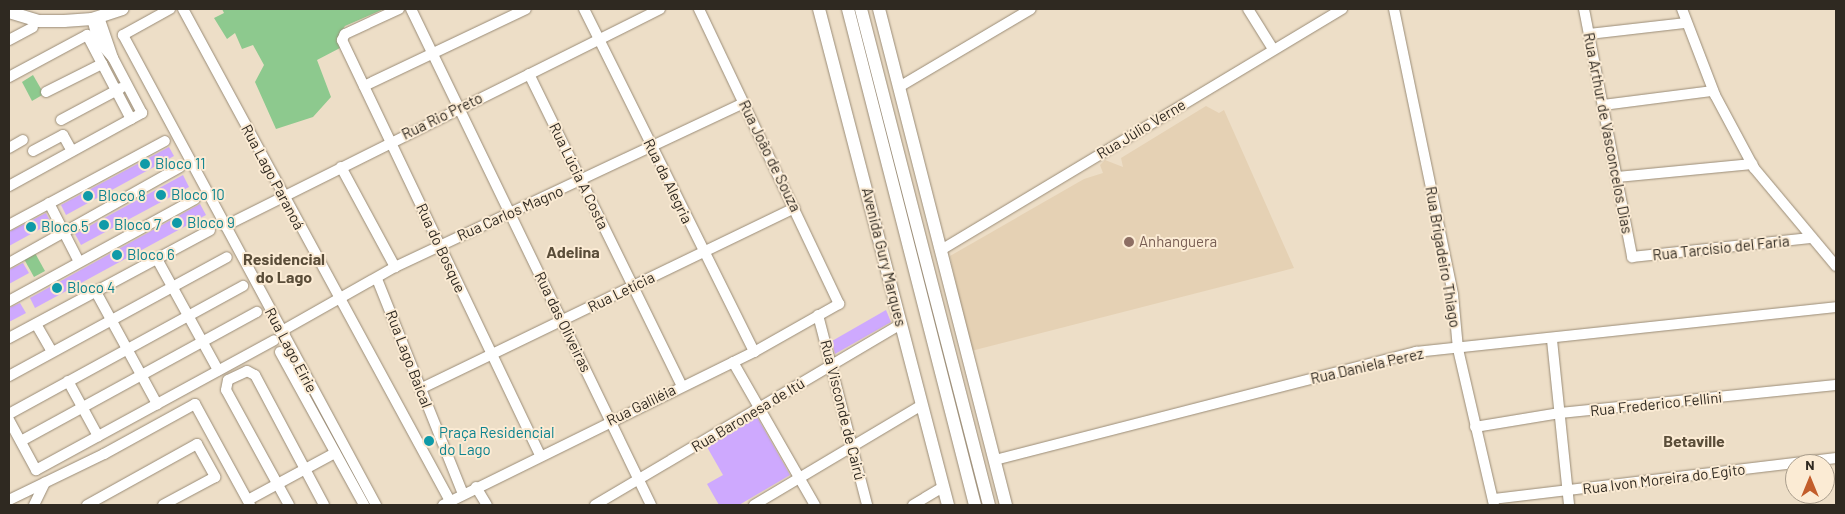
<!DOCTYPE html>
<meta charset="utf-8">
<style>
body{margin:0}
#map{position:relative;width:1845px;height:514px;overflow:hidden;background:#eddec7;font-family:Barlow,sans-serif}
div>[style]{position:absolute}
[style*='--x']{left:calc(var(--x)*1px);top:calc(var(--y)*1px);width:calc(var(--w)*1px);rotate:calc(var(--a)*1deg)}
.built>*{inset:0;background:#e5d1b4}
.green>*{inset:0;background:#8dc98e}
.building>*{inset:0;background:#cea9fe}
.roads{filter:drop-shadow(0 0 1px #9a8c77) drop-shadow(0 0 1px #9a8c77)}
.minor>*{height:10px;margin:-5px;padding:0 5px;transform-origin:5px;border-radius:5px;background:#fff}
.major>*{height:12px;margin:-6px;padding:0 6px;transform-origin:6px;border-radius:6px;background:#fff}
.dots>*{width:14px;height:14px;translate:-50% -50%;box-sizing:border-box;border:2px solid #fbebd4;border-radius:50%}
span{translate:-50% -50%;white-space:nowrap;text-align:center;line-height:1.15;-webkit-text-stroke:4px #fbebd4;paint-order:stroke}
.street-label{font-size:15px;color:#2f2921}
.culture-label{font-size:15px;color:#0d838f}
.left{translate:0 -50%;text-align:left}
.education-label{font-size:15px;color:#785e54}
.neighbourhood-label{font-size:16px;color:#5a4d39;font-weight:700}
.frame{position:absolute;inset:0;border:10px solid #2f2921;pointer-events:none}
.north{position:absolute;left:1785px;top:454px;width:50px;height:50px;box-sizing:border-box;background:#fbebd4;border:1px solid #a99d8c;border-radius:50%;rotate:0deg;font-size:14px;font-weight:700;line-height:20px;text-align:center;color:#2f2921}
.north::after{content:'';display:block;margin:auto;width:18px;height:22px;background:#c25d2b;clip-path:polygon(50% 0,100% 100%,50% 72%,0 100%)}
</style>
<div id="map">
<div class="built">
<div style="clip-path:polygon(1206px 106px,1219px 113px,1224px 110px,1294px 268px,971px 351px,950px 256px,1084px 179px,1103px 173px,1100px 165px,1105px 160px,1123px 167px,1121px 158px)"></div>
</div>
<div class="green">
<div style="clip-path:polygon(222px 9px,384px 9px,345px 26px,341px 32px,340px 48px,317px 60px,331px 97px,313px 117px,276px 129px,255px 82px,264px 65px,253px 45px,242px 49px,235px 33px,227px 39px,214px 18px,224px 13px)"></div>
<div style="clip-path:polygon(33px 75px,44px 94px,32px 101px,22px 82px)"></div>
<div style="clip-path:polygon(35px 253px,45px 271px,34px 277px,24px 259px)"></div>
</div>
<div class="building">
<div style="clip-path:polygon(169px 147px,174px 156px,66px 215px,61px 205px)"></div>
<div style="clip-path:polygon(183px 175px,189px 187px,81px 245px,75px 234px)"></div>
<div style="clip-path:polygon(200px 204px,206px 215px,35px 308px,30px 298px)"></div>
<div style="clip-path:polygon(46px 213px,51px 223px,9px 246px,9px 232px)"></div>
<div style="clip-path:polygon(23px 263px,29px 273px,9px 284px,9px 270px)"></div>
<div style="clip-path:polygon(20px 303px,26px 313px,9px 322px,9px 308px)"></div>
<div style="clip-path:polygon(886px 310px,891px 322px,835px 354px,832px 341px)"></div>
<div style="clip-path:polygon(757px 417px,790px 475px,739px 505px,719px 505px,707px 484px,723px 475px,707px 447px)"></div>
</div>
<div class="roads">
<div class="minor">
<div style="--x:170;--y:9;--w:54;--a:151"></div>
<div style="--x:123;--y:35;--w:534;--a:61.71"></div>
<div style="--x:183;--y:9;--w:560;--a:61.51"></div>
<div style="--x:399;--y:9;--w:60;--a:155.2"></div>
<div style="--x:345;--y:34;--w:7;--a:117"></div>
<div style="--x:342;--y:40;--w:460;--a:64.5"></div>
<div style="--x:411;--y:9;--w:551;--a:64.18"></div>
<div style="--x:584;--y:9;--w:383;--a:63.6"></div>
<div style="--x:1248;--y:9;--w:47;--a:58"></div>
<div style="--x:1394;--y:9;--w:292;--a:78.3"></div>
<div style="--x:1453;--y:295;--w:54;--a:84.7"></div>
<div style="--x:1458;--y:349;--w:160;--a:77"></div>
<div style="--x:1584;--y:9;--w:253;--a:79"></div>
<div style="--x:1632;--y:257;--w:179;--a:-6.1"></div>
<div style="--x:1682;--y:9;--w:92;--a:69"></div>
<div style="--x:1715;--y:95;--w:83;--a:61.9"></div>
<div style="--x:1754;--y:168;--w:128;--a:50.1"></div>
<div style="--x:99;--y:17;--w:43;--a:71.1"></div>
<div style="--x:1589;--y:34;--w:98;--a:-6.5"></div>
<div style="--x:9;--y:40;--w:27;--a:-28"></div>
<div style="--x:529;--y:74;--w:347;--a:63.9"></div>
<div style="--x:9;--y:77;--w:89;--a:-28.3"></div>
<div style="--x:87;--y:35;--w:95;--a:62.4"></div>
<div style="--x:364;--y:86;--w:179;--a:-25.4"></div>
<div style="--x:899;--y:87;--w:153;--a:-30.6"></div>
<div style="--x:46;--y:92;--w:63;--a:-26.6"></div>
<div style="--x:1603;--y:105;--w:111;--a:-7.3"></div>
<div style="--x:61;--y:120;--w:68;--a:-28.1"></div>
<div style="--x:9;--y:148;--w:16;--a:-30"></div>
<div style="--x:33;--y:151;--w:34;--a:-28"></div>
<div style="--x:63;--y:135;--w:18;--a:61"></div>
<div style="--x:341;--y:167;--w:114;--a:61.6"></div>
<div style="--x:1617;--y:177;--w:136;--a:-5.5"></div>
<div style="--x:9;--y:186;--w:152;--a:-28.8"></div>
<div style="--x:142;--y:113;--w:62;--a:-117.8"></div>
<div style="--x:113;--y:58;--w:23;--a:-131"></div>
<div style="--x:98;--y:41;--w:23;--a:-105"></div>
<div style="--x:49;--y:203;--w:66;--a:63"></div>
<div style="--x:9;--y:225;--w:177;--a:-28.3"></div>
<div style="--x:225;--y:226;--w:486;--a:-26.5"></div>
<div style="--x:941;--y:250;--w:468;--a:-31"></div>
<div style="--x:157;--y:259;--w:127;--a:61.2"></div>
<div style="--x:9;--y:263;--w:196;--a:-29.3"></div>
<div style="--x:377;--y:279;--w:232;--a:68.2"></div>
<div style="--x:96;--y:292;--w:128;--a:61.4"></div>
<div style="--x:9;--y:301;--w:212;--a:-28.7"></div>
<div style="--x:818;--y:315;--w:196;--a:75.5"></div>
<div style="--x:36;--y:324;--w:32;--a:60"></div>
<div style="--x:280;--y:332;--w:132;--a:-29.5"></div>
<div style="--x:395;--y:267;--w:386;--a:-25.2"></div>
<div style="--x:9;--y:338;--w:228;--a:-28.2"></div>
<div style="--x:1552;--y:340;--w:166;--a:84.1"></div>
<div style="--x:280;--y:352;--w:175;--a:61.2"></div>
<div style="--x:733;--y:362;--w:165;--a:60.2"></div>
<div style="--x:9;--y:376;--w:248;--a:-28.6"></div>
<div style="--x:68;--y:381;--w:63;--a:61.4"></div>
<div style="--x:420;--y:389;--w:416;--a:-25.8"></div>
<div style="--x:9;--y:414;--w:267;--a:-28.7"></div>
<div style="--x:9;--y:420;--w:57;--a:61.6"></div>
<div style="--x:36;--y:470;--w:271;--a:-28.6"></div>
<div style="--x:1475;--y:427;--w:86;--a:-9.4"></div>
<div style="--x:1560;--y:413;--w:277;--a:-5.8"></div>
<div style="--x:21;--y:441;--w:269;--a:-28.7"></div>
<div style="--x:995;--y:460;--w:435;--a:-14.4"></div>
<div style="--x:1416;--y:352;--w:422;--a:-6.1"></div>
<div style="--x:476;--y:487;--w:21;--a:59"></div>
<div style="--x:1493;--y:499;--w:345;--a:-6.8"></div>
<div style="--x:9;--y:500;--w:106;--a:-25.8"></div>
<div style="--x:104;--y:454;--w:104;--a:-28.8"></div>
<div style="--x:195;--y:404;--w:115;--a:61.4"></div>
<div style="--x:248;--y:500;--w:99;--a:-28.4"></div>
<div style="--x:34;--y:505;--w:25;--a:-64"></div>
<div style="--x:87;--y:505;--w:126;--a:-29"></div>
<div style="--x:197;--y:444;--w:38;--a:61"></div>
<div style="--x:215;--y:477;--w:59;--a:151.7"></div>
<div style="--x:289;--y:505;--w:131;--a:-118.7"></div>
<div style="--x:226;--y:390;--w:10;--a:-79"></div>
<div style="--x:228;--y:380;--w:21;--a:-25"></div>
<div style="--x:247;--y:371;--w:9;--a:27"></div>
<div style="--x:255;--y:375;--w:147;--a:62"></div>
<div style="--x:443;--y:505;--w:347;--a:-26.2"></div>
<div style="--x:754;--y:352;--w:98;--a:-29.5"></div>
<div style="--x:839;--y:304;--w:327;--a:-115.4"></div>
<div style="--x:595;--y:505;--w:356;--a:-30.6"></div>
<div style="--x:754;--y:505;--w:193;--a:-30.8"></div>
<div style="--x:913;--y:505;--w:35;--a:-31"></div>
</div>
<div class="major">
<div style="--x:819;--y:9;--w:513;--a:75.42"></div>
<div style="--x:848;--y:9;--w:512;--a:75.64"></div>
<div style="--x:861;--y:9;--w:512;--a:75.53"></div>
<div style="--x:879;--y:9;--w:512;--a:75.64"></div>
<div style="--x:9;--y:12;--w:31;--a:17"></div>
<div style="--x:39;--y:21;--w:25;--a:0"></div>
<div style="--x:64;--y:21;--w:28;--a:-4"></div>
<div style="--x:92;--y:19;--w:32;--a:-18"></div>
</div>
</div>
<div class="dots">
<div style="left:145px;top:164px;background:#0f9aa8"></div>
<div style="left:161px;top:195px;background:#0f9aa8"></div>
<div style="left:88px;top:196px;background:#0f9aa8"></div>
<div style="left:177px;top:223px;background:#0f9aa8"></div>
<div style="left:104px;top:225px;background:#0f9aa8"></div>
<div style="left:31px;top:227px;background:#0f9aa8"></div>
<div style="left:1129px;top:242px;background:#8d6e63"></div>
<div style="left:117px;top:255px;background:#0f9aa8"></div>
<div style="left:57px;top:288px;background:#0f9aa8"></div>
<div style="left:429px;top:441px;background:#0f9aa8"></div>
</div>
<div class="street-label">
<span style="left:442px;top:116px;rotate:-26deg">Rua Rio Preto</span>
<span style="left:1141px;top:129px;rotate:-31deg">Rua Júlio Verne</span>
<span style="left:1608px;top:133px;rotate:79deg">Rua Arthur de Vasconcelos Dias</span>
<span style="left:770px;top:156px;rotate:64deg">Rua João de Souza</span>
<span style="left:579px;top:176px;rotate:64deg">Rua Lúcia A Costa</span>
<span style="left:273px;top:177px;rotate:62deg">Rua Lago Paranoá</span>
<span style="left:668px;top:181px;rotate:64deg">Rua da Alegria</span>
<span style="left:510px;top:213px;rotate:-24deg">Rua Carlos Magno</span>
<span style="left:441px;top:248px;rotate:65deg">Rua do Bosque</span>
<span style="left:1721px;top:248px;rotate:-6deg">Rua Tarcísio del Faria</span>
<span style="left:884px;top:257px;rotate:76deg">Avenida Gury Marques</span>
<span style="left:1443px;top:257px;rotate:80deg">Rua Brigadeiro Thiago</span>
<span style="left:621px;top:292px;rotate:-26deg">Rua Letícia</span>
<span style="left:563px;top:322px;rotate:64deg">Rua das Oliveiras</span>
<span style="left:291px;top:350px;rotate:62deg">Rua Lago Eirie</span>
<span style="left:409px;top:359px;rotate:69deg">Rua Lago Baical</span>
<span style="left:1367px;top:366px;rotate:-13deg">Rua Daniela Perez</span>
<span style="left:1656px;top:404px;rotate:-6deg">Rua Frederico Fellini</span>
<span style="left:641px;top:405px;rotate:-26deg">Rua Galiléia</span>
<span style="left:843px;top:410px;rotate:76deg">Rua Visconde de Cairú</span>
<span style="left:748px;top:415px;rotate:-31deg">Rua Baronesa de Itú</span>
<span style="left:1664px;top:479px;rotate:-7deg">Rua Ivon Moreira do Egito</span>
</div>
<div class="culture-label">
<span class="left" style="left:155px;top:164px">Bloco 11</span>
<span class="left" style="left:171px;top:195px">Bloco 10</span>
<span class="left" style="left:98px;top:196px">Bloco 8</span>
<span class="left" style="left:187px;top:223px">Bloco 9</span>
<span class="left" style="left:114px;top:225px">Bloco 7</span>
<span class="left" style="left:41px;top:227px">Bloco 5</span>
<span class="left" style="left:127px;top:255px">Bloco 6</span>
<span class="left" style="left:67px;top:288px">Bloco 4</span>
<span class="left" style="left:439px;top:441px">Praça Residencial<br>do Lago</span>
</div>
<div class="education-label">
<span class="left" style="left:1139px;top:242px">Anhanguera</span>
</div>
<div class="neighbourhood-label">
<span style="left:573px;top:252px">Adelina</span>
<span style="left:284px;top:268px">Residencial<br>do Lago</span>
<span style="left:1694px;top:441px">Betaville</span>
</div>
<div class="frame"></div>
<div class="north">N</div>
</div>
